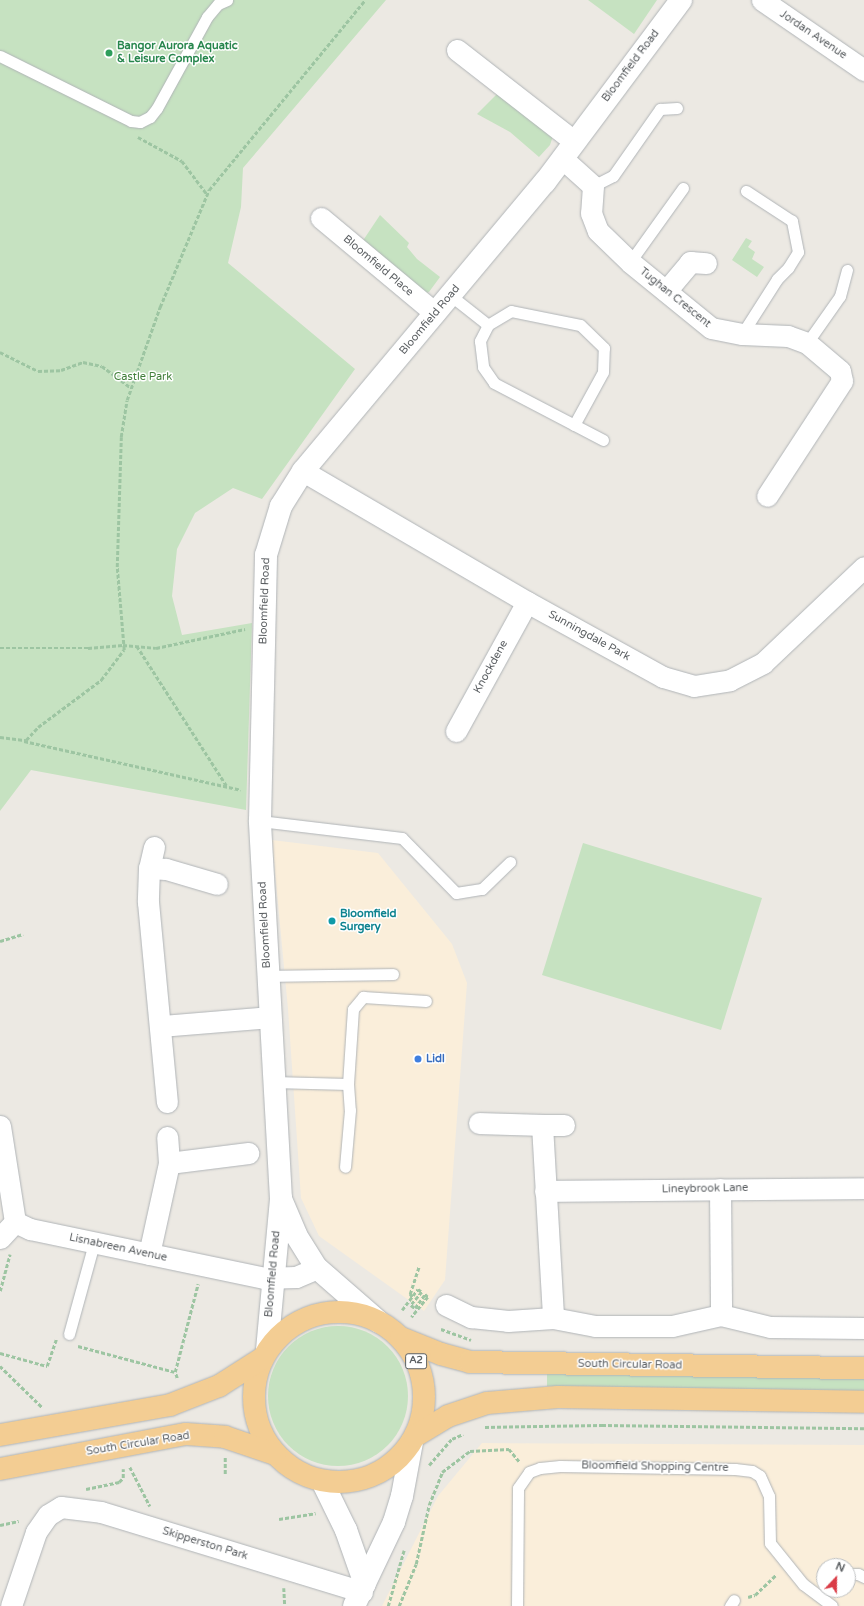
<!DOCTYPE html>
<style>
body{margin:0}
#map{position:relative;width:864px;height:1606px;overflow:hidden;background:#ece9e3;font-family:"Varela Round",sans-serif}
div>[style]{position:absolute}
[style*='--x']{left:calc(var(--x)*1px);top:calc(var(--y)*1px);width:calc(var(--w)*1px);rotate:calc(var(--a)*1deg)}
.commercial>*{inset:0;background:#faeeda}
.green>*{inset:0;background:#c6e2c1}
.round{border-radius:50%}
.path>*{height:2.5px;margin-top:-1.25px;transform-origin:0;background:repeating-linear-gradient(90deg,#9dc5a2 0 4px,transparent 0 6px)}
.roads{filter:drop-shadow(0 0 1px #b0b4b7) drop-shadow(0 0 1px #b0b4b7)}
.lane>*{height:11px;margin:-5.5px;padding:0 5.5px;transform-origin:5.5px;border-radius:5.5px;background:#fff}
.street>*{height:21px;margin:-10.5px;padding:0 10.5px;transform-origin:10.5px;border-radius:10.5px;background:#fff}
.secondary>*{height:22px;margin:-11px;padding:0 11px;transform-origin:11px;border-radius:11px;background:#fff}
.highway>*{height:22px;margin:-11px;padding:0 11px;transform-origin:11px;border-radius:11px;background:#f3cd93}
.highway>.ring{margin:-11px;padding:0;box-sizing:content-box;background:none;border:22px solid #f3cd93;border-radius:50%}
.dots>*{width:11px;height:11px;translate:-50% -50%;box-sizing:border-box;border:2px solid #fff;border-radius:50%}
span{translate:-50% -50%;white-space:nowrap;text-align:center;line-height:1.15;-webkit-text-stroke:3px #fff;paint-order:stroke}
.shield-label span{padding:1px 3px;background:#fff;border:1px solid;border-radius:3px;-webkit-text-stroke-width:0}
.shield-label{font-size:10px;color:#5b5f62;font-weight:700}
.street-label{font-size:11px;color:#5b5f62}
.leisure-label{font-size:11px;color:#27864d;font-weight:700}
.left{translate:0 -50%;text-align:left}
.park-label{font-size:11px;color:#43803c}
.culture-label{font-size:11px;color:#0d838f;font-weight:700}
.shop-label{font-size:11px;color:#366cbe;font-weight:700}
.north{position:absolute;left:816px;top:1558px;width:40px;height:40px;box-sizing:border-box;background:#fff;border:1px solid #bdbfc0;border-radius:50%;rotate:22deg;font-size:11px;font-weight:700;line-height:16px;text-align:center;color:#5b5f62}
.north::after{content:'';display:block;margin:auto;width:14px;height:18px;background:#da3c46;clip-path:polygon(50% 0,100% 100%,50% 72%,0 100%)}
</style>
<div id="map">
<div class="commercial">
<div style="clip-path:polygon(272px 840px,378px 853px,452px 944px,467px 983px,445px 1280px,424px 1311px,319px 1236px,301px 1198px,288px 1009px)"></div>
<div style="clip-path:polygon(evenodd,482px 1443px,864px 1445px,864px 1606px,382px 1606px,438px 1496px,482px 1443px,824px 1566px,848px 1566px,848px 1590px,824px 1590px,824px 1566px)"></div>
</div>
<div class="green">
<div style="clip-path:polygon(0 0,386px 0,243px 168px,241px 207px,228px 263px,355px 369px,262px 499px,233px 488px,195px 513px,177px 549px,172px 596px,182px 635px,252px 623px,246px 810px,31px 770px,0 811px)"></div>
<div style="clip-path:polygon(588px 0,657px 0,634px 34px)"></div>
<div style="clip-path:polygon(498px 93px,553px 136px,550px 145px,539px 157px,510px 132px,477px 114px)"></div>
<div style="clip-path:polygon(380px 215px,409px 243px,407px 247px,417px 259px,440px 277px,429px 292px,426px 293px,362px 242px)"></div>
<div style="clip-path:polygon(746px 238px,752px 241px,748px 247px,755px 252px,752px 259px,764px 267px,757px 277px,732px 260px)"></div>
<div style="clip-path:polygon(583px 843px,762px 898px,721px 1030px,542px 975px)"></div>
<div class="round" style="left:268px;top:1326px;width:140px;height:140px"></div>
<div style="clip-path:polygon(547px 1373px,864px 1378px,864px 1391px,547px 1386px)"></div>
</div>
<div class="path">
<div style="--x:138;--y:137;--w:50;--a:28.6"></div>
<div style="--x:182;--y:161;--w:41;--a:52.9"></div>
<div style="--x:0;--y:352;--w:42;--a:26.6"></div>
<div style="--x:38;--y:371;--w:23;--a:-2"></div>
<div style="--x:61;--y:370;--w:23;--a:-20"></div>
<div style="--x:83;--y:362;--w:19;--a:12"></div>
<div style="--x:102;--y:366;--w:36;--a:37"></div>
<div style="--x:137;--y:646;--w:166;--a:57.3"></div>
<div style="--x:0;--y:648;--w:88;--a:0"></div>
<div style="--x:88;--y:648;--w:35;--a:-5"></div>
<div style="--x:123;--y:645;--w:33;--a:5"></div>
<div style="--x:156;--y:648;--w:91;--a:-12.1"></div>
<div style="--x:0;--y:737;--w:26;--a:7"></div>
<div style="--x:26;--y:740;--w:18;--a:-47"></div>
<div style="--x:38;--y:727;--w:79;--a:-36.7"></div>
<div style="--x:101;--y:680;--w:38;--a:-53"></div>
<div style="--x:124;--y:650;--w:83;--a:-94.8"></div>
<div style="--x:117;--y:567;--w:130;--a:-88.2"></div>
<div style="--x:121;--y:437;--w:37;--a:-81"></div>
<div style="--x:127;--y:400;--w:99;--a:-70.5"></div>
<div style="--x:160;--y:307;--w:127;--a:-67.3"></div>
<div style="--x:209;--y:190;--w:246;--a:-50.6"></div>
<div style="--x:24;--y:741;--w:222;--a:12.7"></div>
<div style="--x:0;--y:941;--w:24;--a:-17"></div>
<div style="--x:0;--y:1291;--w:38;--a:-75"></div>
<div style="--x:412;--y:1297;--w:4;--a:-124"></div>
<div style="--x:410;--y:1294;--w:29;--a:-72"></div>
<div style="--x:402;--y:1310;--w:26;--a:-53"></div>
<div style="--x:418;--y:1289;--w:5;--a:37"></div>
<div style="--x:422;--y:1292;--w:17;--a:130"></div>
<div style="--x:411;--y:1305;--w:5;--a:37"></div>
<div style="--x:415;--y:1308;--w:17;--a:-54"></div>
<div style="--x:425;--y:1294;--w:4;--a:45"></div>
<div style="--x:428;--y:1297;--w:26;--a:129"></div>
<div style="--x:441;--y:1329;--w:32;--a:20"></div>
<div style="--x:78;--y:1346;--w:100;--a:15"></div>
<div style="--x:0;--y:1353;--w:49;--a:15.5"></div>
<div style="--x:47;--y:1366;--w:28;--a:-71"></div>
<div style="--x:0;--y:1366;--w:59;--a:44.3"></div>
<div style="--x:177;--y:1378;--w:6;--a:-108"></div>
<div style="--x:175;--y:1372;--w:91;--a:-75.4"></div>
<div style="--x:485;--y:1427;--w:117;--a:-1"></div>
<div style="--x:602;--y:1425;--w:262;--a:0.7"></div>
<div style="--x:429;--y:1465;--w:35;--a:-49"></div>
<div style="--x:452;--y:1439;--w:12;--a:-24"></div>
<div style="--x:130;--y:1467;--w:44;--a:62.9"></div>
<div style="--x:225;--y:1474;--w:17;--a:-90"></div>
<div style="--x:86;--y:1489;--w:34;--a:-12"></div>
<div style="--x:119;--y:1482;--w:6;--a:-45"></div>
<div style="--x:123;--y:1478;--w:9;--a:-90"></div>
<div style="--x:279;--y:1519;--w:37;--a:-9"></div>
<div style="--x:0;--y:1525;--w:19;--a:-12"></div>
<div style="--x:284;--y:1588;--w:18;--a:87"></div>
<div style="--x:748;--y:1597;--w:7;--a:-16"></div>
<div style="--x:755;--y:1595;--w:30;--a:-44"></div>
<div style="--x:388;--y:1606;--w:58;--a:-74.1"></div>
<div style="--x:399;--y:1606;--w:45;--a:-68"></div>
<div style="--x:416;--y:1564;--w:60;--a:-77.6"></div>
<div style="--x:429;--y:1505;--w:35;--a:-68"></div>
<div style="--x:442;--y:1472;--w:35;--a:-37"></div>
<div style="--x:470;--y:1451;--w:39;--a:-3"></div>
<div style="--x:509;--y:1449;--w:16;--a:50"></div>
</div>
<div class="roads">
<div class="lane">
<div style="--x:0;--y:56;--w:146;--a:26.4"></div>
<div style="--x:131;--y:121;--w:9;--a:6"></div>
<div style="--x:140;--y:122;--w:11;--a:-27"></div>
<div style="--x:150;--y:117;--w:11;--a:-52"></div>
<div style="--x:157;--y:108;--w:104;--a:-61.2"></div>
<div style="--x:207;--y:17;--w:17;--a:-50"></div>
<div style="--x:218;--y:4;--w:10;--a:-24"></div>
<div style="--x:593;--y:186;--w:22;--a:-27"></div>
<div style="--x:613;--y:176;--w:82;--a:-55"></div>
<div style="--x:660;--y:109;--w:17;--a:-3"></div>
<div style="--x:630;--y:262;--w:91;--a:-54.4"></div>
<div style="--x:450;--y:295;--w:48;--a:38.3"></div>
<div style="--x:742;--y:334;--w:65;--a:-57.5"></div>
<div style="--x:777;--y:279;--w:16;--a:-45"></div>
<div style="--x:788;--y:268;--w:19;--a:-58"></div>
<div style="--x:798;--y:252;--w:32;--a:-101"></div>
<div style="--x:792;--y:221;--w:55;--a:-146.9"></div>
<div style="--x:807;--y:343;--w:57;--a:-54.9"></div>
<div style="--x:840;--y:296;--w:27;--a:-75"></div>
<div style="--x:574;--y:425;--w:60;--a:-61.3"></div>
<div style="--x:603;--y:372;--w:24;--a:-88"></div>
<div style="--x:604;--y:348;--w:33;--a:-136"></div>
<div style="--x:580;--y:325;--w:70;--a:-168.5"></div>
<div style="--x:511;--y:311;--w:27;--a:149"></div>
<div style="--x:488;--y:325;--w:18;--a:117"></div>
<div style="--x:480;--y:341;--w:26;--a:83"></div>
<div style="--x:483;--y:367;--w:19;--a:55"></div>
<div style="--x:494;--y:383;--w:123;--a:27.6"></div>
<div style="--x:260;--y:821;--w:143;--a:6.8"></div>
<div style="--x:402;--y:838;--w:77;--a:45.5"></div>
<div style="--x:456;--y:893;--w:26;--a:-9"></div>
<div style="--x:482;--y:889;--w:39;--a:-44"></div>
<div style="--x:268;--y:976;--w:125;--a:-0.9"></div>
<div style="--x:273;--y:1082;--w:75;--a:1.5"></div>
<div style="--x:348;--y:1084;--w:26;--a:86"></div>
<div style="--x:350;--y:1110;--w:57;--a:95"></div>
<div style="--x:348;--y:1084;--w:75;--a:-86.2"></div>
<div style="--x:353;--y:1009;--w:16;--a:-50"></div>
<div style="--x:363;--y:997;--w:63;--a:3.6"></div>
<div style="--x:69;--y:1334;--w:94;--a:-74.6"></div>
<div style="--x:848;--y:1574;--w:10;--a:0"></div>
<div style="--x:858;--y:1574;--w:7;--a:27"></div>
<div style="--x:517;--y:1606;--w:118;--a:-89.5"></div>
<div style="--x:518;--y:1488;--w:19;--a:-55"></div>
<div style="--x:529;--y:1472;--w:12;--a:-20"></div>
<div style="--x:540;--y:1468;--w:20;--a:-6"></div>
<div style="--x:560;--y:1466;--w:175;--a:1"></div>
<div style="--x:735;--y:1469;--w:17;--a:7"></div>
<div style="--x:752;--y:1471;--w:9;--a:32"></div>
<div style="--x:760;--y:1476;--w:22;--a:66"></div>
<div style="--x:769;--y:1496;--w:47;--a:88.8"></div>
<div style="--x:770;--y:1543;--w:53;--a:51.2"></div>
<div style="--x:803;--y:1584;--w:36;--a:37"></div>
<div style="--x:730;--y:1606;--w:7;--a:-56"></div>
</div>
<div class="street">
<div style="--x:762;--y:0;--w:124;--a:34.5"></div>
<div style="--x:457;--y:50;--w:148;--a:37.9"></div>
<div style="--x:563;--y:159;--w:40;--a:42"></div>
<div style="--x:593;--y:186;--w:27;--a:94"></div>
<div style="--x:591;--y:213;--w:19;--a:69"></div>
<div style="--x:598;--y:231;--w:45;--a:44.1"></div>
<div style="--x:630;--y:262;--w:104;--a:39.2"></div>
<div style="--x:711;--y:328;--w:32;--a:11"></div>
<div style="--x:742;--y:334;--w:46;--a:2.5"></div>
<div style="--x:788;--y:336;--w:20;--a:20"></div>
<div style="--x:807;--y:343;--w:43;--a:40.3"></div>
<div style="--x:840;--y:371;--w:10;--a:79"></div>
<div style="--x:842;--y:381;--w:137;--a:123.1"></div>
<div style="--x:321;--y:218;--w:148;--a:39.8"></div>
<div style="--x:666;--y:291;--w:38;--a:-50"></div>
<div style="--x:690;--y:262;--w:16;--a:4"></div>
<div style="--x:303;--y:471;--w:259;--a:30.3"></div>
<div style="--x:527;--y:602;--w:155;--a:28.9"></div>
<div style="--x:663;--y:677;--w:32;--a:16"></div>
<div style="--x:694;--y:686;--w:36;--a:-9"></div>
<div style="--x:730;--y:680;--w:37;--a:-27"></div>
<div style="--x:763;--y:663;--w:139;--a:-43.5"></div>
<div style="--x:456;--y:731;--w:147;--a:-61.2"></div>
<div style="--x:154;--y:847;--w:22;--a:103"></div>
<div style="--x:149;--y:868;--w:34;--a:92"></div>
<div style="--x:148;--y:902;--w:201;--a:84.6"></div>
<div style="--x:149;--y:868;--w:17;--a:3"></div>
<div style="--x:166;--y:869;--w:53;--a:16.4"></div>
<div style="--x:161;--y:1026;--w:109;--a:-4.7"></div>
<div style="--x:479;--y:1123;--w:63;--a:1.8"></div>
<div style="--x:542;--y:1125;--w:193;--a:86.7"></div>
<div style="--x:542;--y:1125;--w:22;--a:0"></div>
<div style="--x:0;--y:1126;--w:97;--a:81.1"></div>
<div style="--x:15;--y:1222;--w:17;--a:25"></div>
<div style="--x:30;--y:1229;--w:239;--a:11.8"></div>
<div style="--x:264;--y:1278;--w:32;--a:-2"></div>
<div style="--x:296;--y:1277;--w:23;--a:-23"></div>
<div style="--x:169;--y:1163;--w:80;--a:-7.2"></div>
<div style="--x:720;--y:1189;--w:126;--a:89.5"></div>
<div style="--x:545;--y:1191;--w:319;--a:-0.5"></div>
<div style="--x:0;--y:1238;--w:22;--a:-47"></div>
<div style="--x:149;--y:1254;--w:93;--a:-77.6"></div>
<div style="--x:169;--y:1163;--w:26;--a:-94"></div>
<div style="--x:446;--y:1305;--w:28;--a:26"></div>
<div style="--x:471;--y:1317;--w:37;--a:6"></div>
<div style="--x:508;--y:1321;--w:45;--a:-3.8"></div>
<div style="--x:553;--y:1318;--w:43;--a:10.8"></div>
<div style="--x:595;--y:1326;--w:77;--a:0"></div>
<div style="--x:672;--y:1326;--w:50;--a:-12.7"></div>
<div style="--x:721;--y:1315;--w:50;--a:13.8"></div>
<div style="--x:770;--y:1327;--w:94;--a:0.6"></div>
<div style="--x:11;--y:1606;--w:78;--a:-71.3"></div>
<div style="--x:36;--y:1532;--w:21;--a:-55"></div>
<div style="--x:48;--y:1515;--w:15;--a:-32"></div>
<div style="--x:61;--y:1507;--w:40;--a:7.1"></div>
<div style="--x:101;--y:1512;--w:273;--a:17"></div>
</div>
<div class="secondary">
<div style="--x:281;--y:1199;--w:39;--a:67"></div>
<div style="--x:296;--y:1235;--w:39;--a:58"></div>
<div style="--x:317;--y:1268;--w:82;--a:41.1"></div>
<div style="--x:267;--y:1350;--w:152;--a:-84.7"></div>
<div style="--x:281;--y:1199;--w:379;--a:-93.2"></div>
<div style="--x:260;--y:821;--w:266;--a:-88.7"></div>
<div style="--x:266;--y:555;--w:51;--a:-73"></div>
<div style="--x:281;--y:506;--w:41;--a:-57.8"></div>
<div style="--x:303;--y:471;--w:377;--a:-50.1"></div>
<div style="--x:545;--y:182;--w:227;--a:-53.2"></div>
<div style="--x:322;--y:1481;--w:55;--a:63.9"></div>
<div style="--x:346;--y:1530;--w:57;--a:70.6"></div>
<div style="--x:354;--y:1606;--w:93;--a:-64.5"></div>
<div style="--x:394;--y:1522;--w:27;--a:-73"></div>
<div style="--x:402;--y:1496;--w:55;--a:-79.5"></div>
</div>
<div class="highway">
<div class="ring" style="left:254px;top:1312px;width:148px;height:148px"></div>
<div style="--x:401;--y:1338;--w:43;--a:21.8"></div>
<div style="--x:441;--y:1354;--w:30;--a:15"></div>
<div style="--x:470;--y:1362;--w:394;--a:0.9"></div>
<div style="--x:0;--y:1435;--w:173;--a:-10"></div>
<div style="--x:170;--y:1405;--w:53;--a:-21.2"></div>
<div style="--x:219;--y:1386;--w:52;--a:-32.5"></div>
<div style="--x:415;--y:1436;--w:39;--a:-31"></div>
<div style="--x:448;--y:1416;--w:41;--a:-18.4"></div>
<div style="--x:487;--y:1403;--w:71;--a:-4.8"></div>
<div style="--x:558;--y:1397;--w:306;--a:0.9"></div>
<div style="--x:0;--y:1469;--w:189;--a:-10.7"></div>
<div style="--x:186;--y:1434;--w:39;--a:4"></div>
<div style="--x:225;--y:1437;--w:53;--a:18.8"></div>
</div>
</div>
<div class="dots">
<div style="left:109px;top:53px;background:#2e9e5b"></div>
<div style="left:332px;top:921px;background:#0f9aa8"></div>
<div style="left:418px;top:1059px;background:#3f7fe0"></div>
</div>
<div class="shield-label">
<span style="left:416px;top:1361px">A2</span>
</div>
<div class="street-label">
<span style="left:813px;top:35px;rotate:34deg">Jordan Avenue</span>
<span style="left:631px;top:66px;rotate:-53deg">Bloomfield Road</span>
<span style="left:378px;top:266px;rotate:40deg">Bloomfield Place</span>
<span style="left:675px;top:298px;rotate:39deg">Tughan Crescent</span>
<span style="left:430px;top:320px;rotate:-50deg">Bloomfield Road</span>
<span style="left:265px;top:601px;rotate:-88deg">Bloomfield Road</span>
<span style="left:589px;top:636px;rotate:29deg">Sunningdale Park</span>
<span style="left:491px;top:667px;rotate:-61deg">Knockdene</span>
<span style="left:265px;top:925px;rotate:-93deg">Bloomfield Road</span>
<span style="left:705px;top:1189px;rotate:-1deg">Lineybrook Lane</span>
<span style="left:118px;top:1248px;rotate:12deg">Lisnabreen Avenue</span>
<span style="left:273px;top:1274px;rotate:-85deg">Bloomfield Road</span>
<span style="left:630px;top:1365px;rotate:1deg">South Circular Road</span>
<span style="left:138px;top:1444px;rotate:-9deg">South Circular Road</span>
<span style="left:655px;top:1467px;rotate:1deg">Bloomfield Shopping Centre</span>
<span style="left:205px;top:1544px;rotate:17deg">Skipperston Park</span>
</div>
<div class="leisure-label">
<span class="left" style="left:117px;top:53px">Bangor Aurora Aquatic<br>&amp; Leisure Complex</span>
</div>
<div class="park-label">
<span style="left:143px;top:377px">Castle Park</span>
</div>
<div class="culture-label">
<span class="left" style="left:340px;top:921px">Bloomfield<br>Surgery</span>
</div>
<div class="shop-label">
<span class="left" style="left:426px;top:1059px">Lidl</span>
</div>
<div class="north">N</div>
</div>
